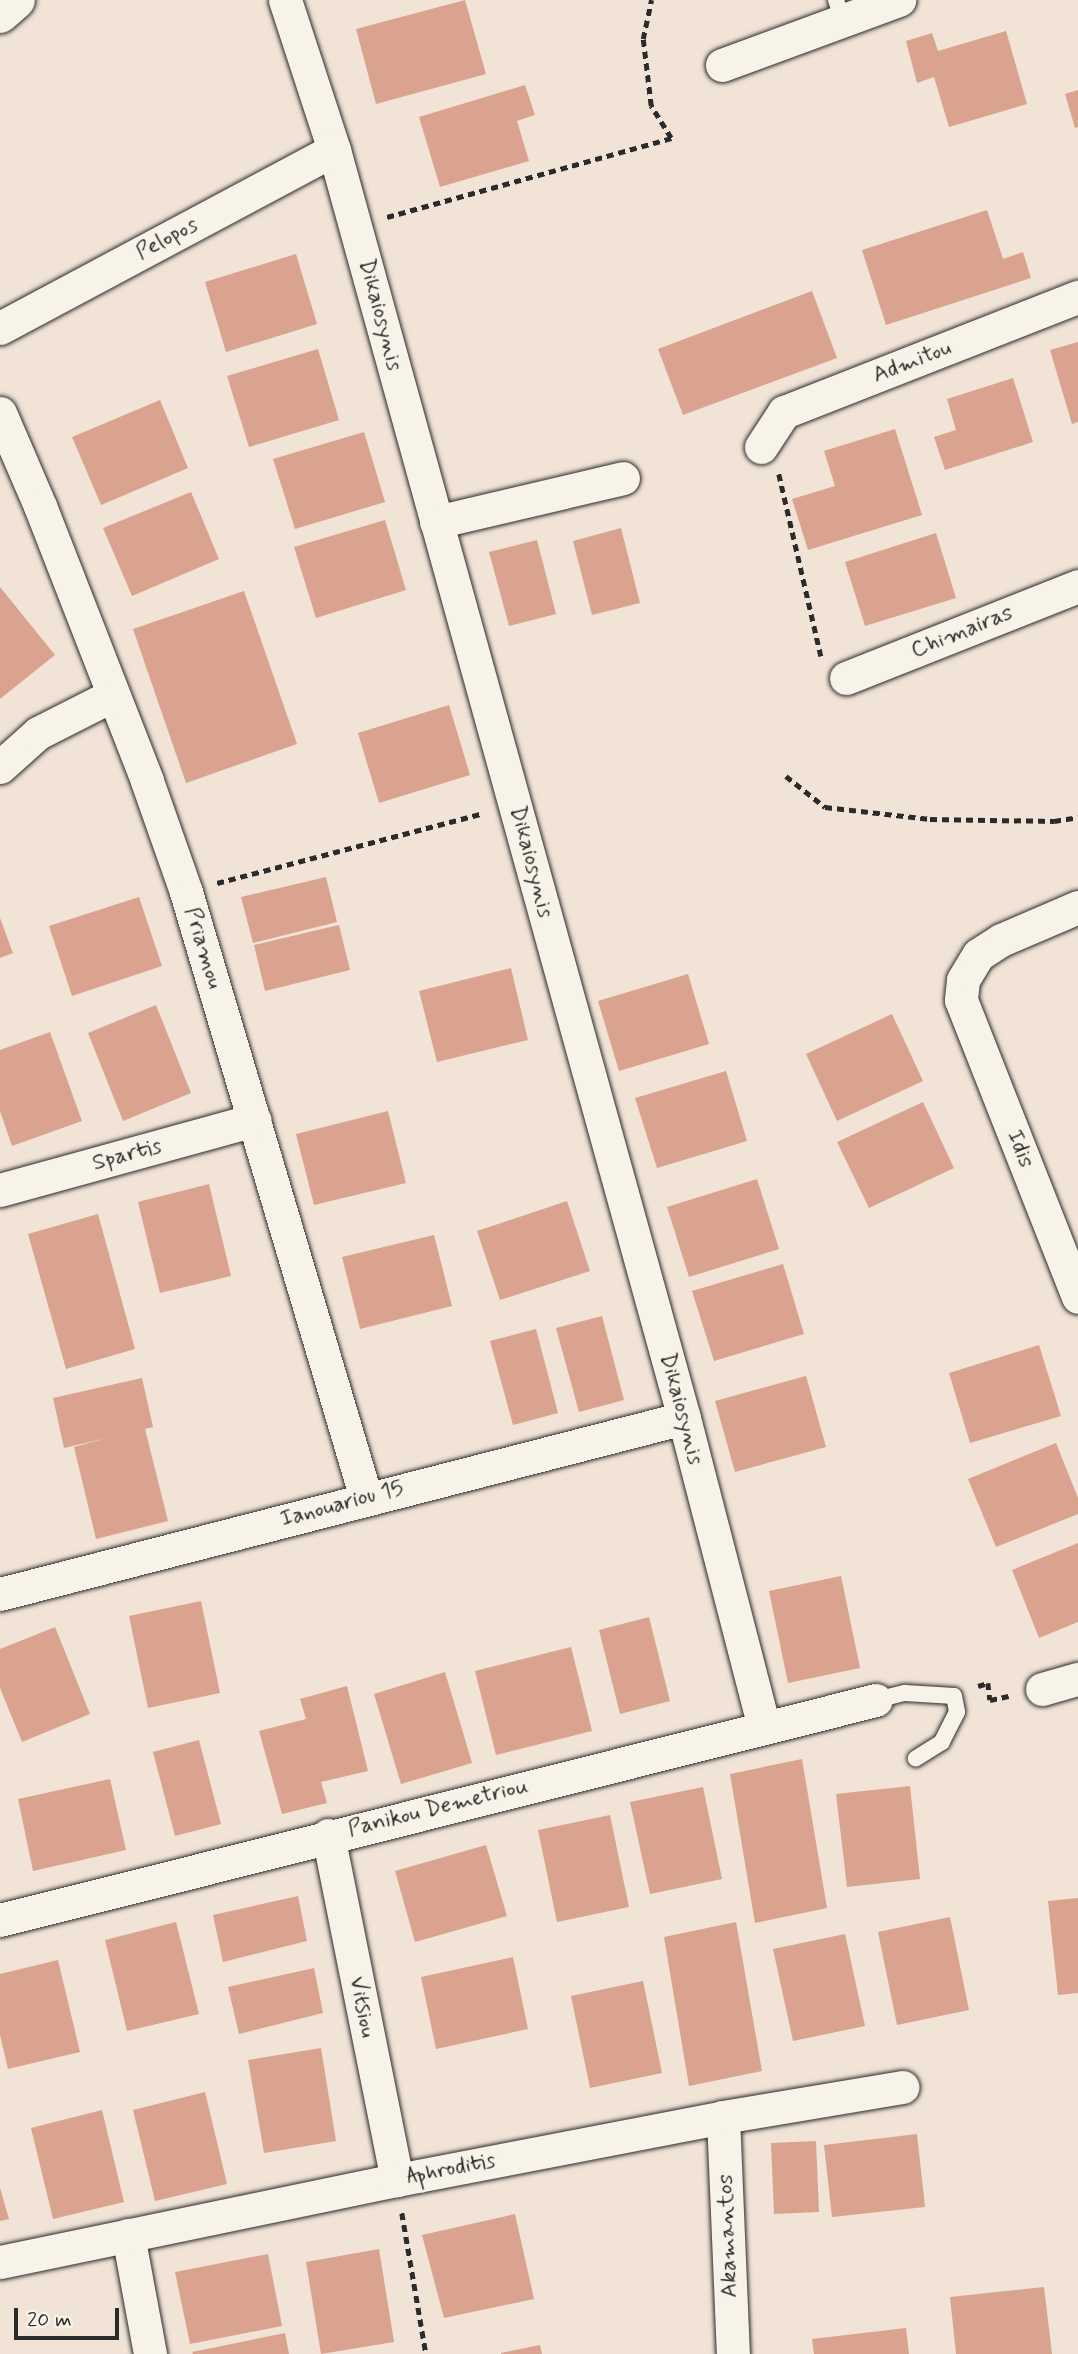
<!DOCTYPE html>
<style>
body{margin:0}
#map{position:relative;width:1078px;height:2354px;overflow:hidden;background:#f1e3d6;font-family:Mynerve,sans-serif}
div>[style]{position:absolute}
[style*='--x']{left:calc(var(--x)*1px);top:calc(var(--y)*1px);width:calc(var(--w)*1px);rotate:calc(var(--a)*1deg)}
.building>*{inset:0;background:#d9a38f}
.path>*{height:4.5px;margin-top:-2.25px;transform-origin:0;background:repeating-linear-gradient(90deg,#2b2b2b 0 7px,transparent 0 12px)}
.roads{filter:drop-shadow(0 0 2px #2b2b2b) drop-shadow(0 0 2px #2b2b2b)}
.lane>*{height:16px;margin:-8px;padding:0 8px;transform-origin:8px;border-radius:8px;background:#f7f3e8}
.street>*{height:33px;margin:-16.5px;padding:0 16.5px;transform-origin:16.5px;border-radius:16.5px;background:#f7f3e8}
.secondary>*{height:38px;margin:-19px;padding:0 19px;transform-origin:19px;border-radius:19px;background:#f7f3e8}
span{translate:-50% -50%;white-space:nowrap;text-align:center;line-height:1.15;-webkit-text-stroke:5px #f7f3e8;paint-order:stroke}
.street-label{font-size:23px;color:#2b2b2b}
.scale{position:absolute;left:14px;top:2308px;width:105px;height:32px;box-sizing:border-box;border:4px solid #2b2b2b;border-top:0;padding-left:9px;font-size:21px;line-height:24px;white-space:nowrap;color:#2b2b2b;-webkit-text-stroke:5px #f7f3e8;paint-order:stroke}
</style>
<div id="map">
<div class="building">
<div style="clip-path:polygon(465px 0,486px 74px,376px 104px,356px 29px)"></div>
<div style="clip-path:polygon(1006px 31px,1027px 104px,949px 127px,934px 77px,917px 83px,906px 41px,932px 33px,938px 51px)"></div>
<div style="clip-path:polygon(525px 85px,535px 115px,517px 121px,529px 161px,440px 187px,419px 117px)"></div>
<div style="clip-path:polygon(1078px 90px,1078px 127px,1075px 128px,1065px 94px)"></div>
<div style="clip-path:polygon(987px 210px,1003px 259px,1023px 252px,1031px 278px,886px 325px,862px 250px)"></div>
<div style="clip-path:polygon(296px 254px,317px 324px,226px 352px,205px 282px)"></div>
<div style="clip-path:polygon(812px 291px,837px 358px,683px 415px,658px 349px)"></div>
<div style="clip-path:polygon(1078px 342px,1078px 422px,1072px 424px,1050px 350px)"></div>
<div style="clip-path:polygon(318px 349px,339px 420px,249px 447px,227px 376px)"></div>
<div style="clip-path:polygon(1013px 378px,1033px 442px,945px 470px,934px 437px,956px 430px,947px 399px)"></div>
<div style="clip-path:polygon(160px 400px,188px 468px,101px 505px,72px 437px)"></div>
<div style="clip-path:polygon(895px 429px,922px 515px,808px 550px,792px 499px,835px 486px,824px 451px)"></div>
<div style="clip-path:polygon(364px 432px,385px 502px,295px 529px,273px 459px)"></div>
<div style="clip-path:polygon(191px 492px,219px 559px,132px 596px,103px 528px)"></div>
<div style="clip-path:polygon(385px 520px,406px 590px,316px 618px,294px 547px)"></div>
<div style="clip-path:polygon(621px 528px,640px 603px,592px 615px,573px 541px)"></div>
<div style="clip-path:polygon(936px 533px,956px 598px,865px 626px,845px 562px)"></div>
<div style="clip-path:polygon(537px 540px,556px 614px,509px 626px,489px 552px)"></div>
<div style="clip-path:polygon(0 587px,55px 655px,0 699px)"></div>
<div style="clip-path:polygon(244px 591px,297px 744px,186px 783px,133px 629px)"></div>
<div style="clip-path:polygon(449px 705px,470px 775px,379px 803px,358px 733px)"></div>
<div style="clip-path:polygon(326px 877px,337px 922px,253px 943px,241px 897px)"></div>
<div style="clip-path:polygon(139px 897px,162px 966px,72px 996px,49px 926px)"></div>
<div style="clip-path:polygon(0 918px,13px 953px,0 958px)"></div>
<div style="clip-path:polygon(339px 925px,350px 970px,265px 991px,254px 945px)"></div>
<div style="clip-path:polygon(511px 968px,528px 1040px,437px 1062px,419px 991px)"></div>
<div style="clip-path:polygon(688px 974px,709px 1044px,619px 1071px,598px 1001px)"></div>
<div style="clip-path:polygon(156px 1005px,191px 1093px,123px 1121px,88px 1033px)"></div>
<div style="clip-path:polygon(892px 1014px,923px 1081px,837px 1121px,806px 1054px)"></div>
<div style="clip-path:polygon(50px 1032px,82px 1121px,12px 1146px,0 1111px,0 1050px)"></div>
<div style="clip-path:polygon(726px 1071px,747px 1141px,657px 1168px,635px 1098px)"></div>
<div style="clip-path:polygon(923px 1102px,954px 1168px,869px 1208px,837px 1142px)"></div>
<div style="clip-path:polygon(388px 1111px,406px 1183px,314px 1205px,296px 1134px)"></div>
<div style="clip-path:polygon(757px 1179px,779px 1249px,689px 1277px,667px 1207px)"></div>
<div style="clip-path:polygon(209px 1184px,231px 1276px,160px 1293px,138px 1202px)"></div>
<div style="clip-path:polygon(567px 1201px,590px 1271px,500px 1300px,477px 1231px)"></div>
<div style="clip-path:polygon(98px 1214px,135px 1349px,66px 1369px,28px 1234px)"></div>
<div style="clip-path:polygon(434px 1235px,452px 1306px,360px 1329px,342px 1257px)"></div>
<div style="clip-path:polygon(783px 1264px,804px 1334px,714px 1361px,692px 1291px)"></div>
<div style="clip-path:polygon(602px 1316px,624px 1400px,579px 1412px,556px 1328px)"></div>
<div style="clip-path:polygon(536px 1329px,558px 1413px,513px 1425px,490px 1341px)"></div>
<div style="clip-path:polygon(1039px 1345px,1061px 1416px,970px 1443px,949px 1373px)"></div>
<div style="clip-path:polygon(806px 1376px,826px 1447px,735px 1472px,715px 1401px)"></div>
<div style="clip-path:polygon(142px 1378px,153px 1427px,145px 1429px,168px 1521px,96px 1539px,74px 1447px,107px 1438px,64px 1448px,53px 1398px)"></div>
<div style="clip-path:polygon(1056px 1443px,1078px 1498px,1078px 1514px,996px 1547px,968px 1479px)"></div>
<div style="clip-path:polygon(1078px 1543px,1078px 1622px,1039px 1638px,1012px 1570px)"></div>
<div style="clip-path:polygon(841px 1576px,860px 1668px,788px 1683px,769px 1591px)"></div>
<div style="clip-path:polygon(201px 1601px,220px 1693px,148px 1708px,129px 1616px)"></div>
<div style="clip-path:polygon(649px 1617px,670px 1701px,620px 1714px,599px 1630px)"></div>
<div style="clip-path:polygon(55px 1627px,90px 1714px,22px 1742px,0 1688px,0 1649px)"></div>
<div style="clip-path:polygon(571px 1647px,592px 1731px,496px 1755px,475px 1671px)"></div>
<div style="clip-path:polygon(445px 1672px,472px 1763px,401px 1784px,374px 1694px)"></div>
<div style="clip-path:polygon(347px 1686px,368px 1771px,321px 1782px,327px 1803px,282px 1814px,259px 1731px,306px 1719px,300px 1699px)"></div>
<div style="clip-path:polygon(199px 1740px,221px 1824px,175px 1836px,153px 1752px)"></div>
<div style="clip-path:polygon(802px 1759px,827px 1908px,755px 1923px,730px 1774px)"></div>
<div style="clip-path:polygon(110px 1779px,126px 1850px,33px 1871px,18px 1799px)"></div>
<div style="clip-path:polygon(910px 1786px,920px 1879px,847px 1887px,836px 1794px)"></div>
<div style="clip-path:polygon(703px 1787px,722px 1879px,650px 1894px,630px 1802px)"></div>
<div style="clip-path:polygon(610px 1815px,629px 1907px,557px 1922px,538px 1830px)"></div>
<div style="clip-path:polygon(486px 1845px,507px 1916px,415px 1942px,395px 1871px)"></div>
<div style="clip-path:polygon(298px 1896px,307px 1941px,223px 1962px,213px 1915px)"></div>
<div style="clip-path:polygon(1078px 1898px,1078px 1993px,1058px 1995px,1048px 1901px)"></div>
<div style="clip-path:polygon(950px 1917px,969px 2010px,897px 2025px,878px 1932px)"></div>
<div style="clip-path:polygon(176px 1922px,199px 2014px,127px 2031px,105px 1940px)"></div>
<div style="clip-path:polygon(736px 1922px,762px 2071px,689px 2086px,664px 1937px)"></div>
<div style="clip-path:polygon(845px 1934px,865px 2026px,793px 2041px,773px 1949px)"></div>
<div style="clip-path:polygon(513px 1957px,528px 2029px,436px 2049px,421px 1977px)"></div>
<div style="clip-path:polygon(58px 1960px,80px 2052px,8px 2069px,0 2035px,0 1974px)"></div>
<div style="clip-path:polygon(314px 1968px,323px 2013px,239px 2034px,228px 1987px)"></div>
<div style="clip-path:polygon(643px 1981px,662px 2073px,590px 2088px,571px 1996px)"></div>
<div style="clip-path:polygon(321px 2048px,336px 2141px,264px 2153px,248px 2060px)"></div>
<div style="clip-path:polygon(205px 2092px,227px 2184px,155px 2201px,133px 2110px)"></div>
<div style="clip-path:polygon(102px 2110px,124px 2202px,53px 2219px,31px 2128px)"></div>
<div style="clip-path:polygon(917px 2134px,925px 2207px,832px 2217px,824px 2145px)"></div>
<div style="clip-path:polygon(816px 2141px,819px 2212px,774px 2214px,771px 2143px)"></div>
<div style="clip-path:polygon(0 2188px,9px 2219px,0 2221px)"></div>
<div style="clip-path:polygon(515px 2214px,534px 2299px,444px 2318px,422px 2235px)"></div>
<div style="clip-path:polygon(379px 2249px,394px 2342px,321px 2354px,306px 2262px)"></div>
<div style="clip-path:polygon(268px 2254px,282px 2326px,190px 2344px,175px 2272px)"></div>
<div style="clip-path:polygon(1044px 2287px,1052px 2354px,956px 2354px,950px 2297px)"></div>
<div style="clip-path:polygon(906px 2328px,909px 2354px,814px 2354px,812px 2339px)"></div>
<div style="clip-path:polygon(285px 2333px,289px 2354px,193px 2354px,192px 2352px)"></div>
<div style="clip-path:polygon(540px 2345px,542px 2354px,501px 2354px,501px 2353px)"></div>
</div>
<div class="path">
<div style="--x:387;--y:217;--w:295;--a:-15.5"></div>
<div style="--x:671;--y:138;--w:38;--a:-122"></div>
<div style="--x:651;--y:106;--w:67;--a:-96.8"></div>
<div style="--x:643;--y:39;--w:40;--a:-78"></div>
<div style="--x:779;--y:474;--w:187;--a:77"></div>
<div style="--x:786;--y:776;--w:50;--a:38.5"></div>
<div style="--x:825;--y:807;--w:106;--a:6.5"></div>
<div style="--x:930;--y:819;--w:124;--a:0.9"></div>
<div style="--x:1054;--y:821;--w:24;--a:-9"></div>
<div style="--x:217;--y:883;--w:275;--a:-14.7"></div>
<div style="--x:978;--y:1686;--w:10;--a:-17"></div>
<div style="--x:988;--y:1683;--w:17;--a:83"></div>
<div style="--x:990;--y:1700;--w:19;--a:-12"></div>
<div style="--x:402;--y:2213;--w:143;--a:80.3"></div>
</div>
<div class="roads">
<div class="lane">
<div style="--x:836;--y:0;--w:21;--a:71"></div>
<div style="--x:876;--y:1700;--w:30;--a:-14"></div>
<div style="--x:905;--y:1693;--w:49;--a:3.5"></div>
<div style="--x:954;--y:1696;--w:16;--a:79"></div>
<div style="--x:957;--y:1712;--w:34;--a:117"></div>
<div style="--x:942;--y:1742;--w:31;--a:148"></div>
</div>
<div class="street">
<div style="--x:285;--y:0;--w:158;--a:71.9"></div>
<div style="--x:334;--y:150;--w:1315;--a:74.57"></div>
<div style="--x:684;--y:1418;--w:320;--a:75.5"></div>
<div style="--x:722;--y:65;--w:189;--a:-20.2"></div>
<div style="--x:0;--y:328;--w:378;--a:-28.1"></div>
<div style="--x:0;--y:413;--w:101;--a:66.7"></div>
<div style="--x:40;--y:506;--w:295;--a:68.7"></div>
<div style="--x:147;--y:781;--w:118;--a:70.6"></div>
<div style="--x:186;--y:892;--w:632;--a:73.46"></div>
<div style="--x:761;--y:447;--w:42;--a:-56.7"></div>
<div style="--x:784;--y:412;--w:316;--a:-21.4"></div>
<div style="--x:436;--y:522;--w:192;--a:-13.2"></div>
<div style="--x:846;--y:678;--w:250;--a:-21.6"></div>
<div style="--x:0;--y:767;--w:51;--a:-41.8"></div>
<div style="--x:38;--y:733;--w:84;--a:-26.9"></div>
<div style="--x:1078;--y:907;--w:84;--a:156.8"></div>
<div style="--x:1001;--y:940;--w:27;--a:147"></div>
<div style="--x:978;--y:955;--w:29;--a:121"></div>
<div style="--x:963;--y:980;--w:20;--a:96"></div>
<div style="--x:961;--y:1000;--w:319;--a:68.5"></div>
<div style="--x:0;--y:1190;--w:264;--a:-15.4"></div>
<div style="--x:0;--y:1594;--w:706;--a:-14.43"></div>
<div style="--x:1042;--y:1689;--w:37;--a:-16"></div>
<div style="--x:328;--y:1835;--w:352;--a:78.7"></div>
<div style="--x:0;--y:1920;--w:903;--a:-14.1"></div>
<div style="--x:723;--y:2117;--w:237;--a:87.6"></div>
<div style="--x:128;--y:2235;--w:121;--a:79.5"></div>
<div style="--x:0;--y:2262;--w:405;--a:-11.7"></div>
<div style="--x:397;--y:2180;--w:332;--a:-10.9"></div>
<div style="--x:723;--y:2117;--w:182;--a:-9.5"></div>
</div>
<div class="secondary">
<div style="--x:0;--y:14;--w:21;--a:-41"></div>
</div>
</div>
<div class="street-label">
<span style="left:167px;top:239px;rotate:-28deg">Pelopos</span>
<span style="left:380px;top:315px;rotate:75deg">Dikaiosynis</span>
<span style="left:912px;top:362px;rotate:-21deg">Admitou</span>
<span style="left:962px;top:632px;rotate:-22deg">Chimairas</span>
<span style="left:531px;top:862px;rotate:75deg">Dikaiosynis</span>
<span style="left:203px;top:948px;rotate:73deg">Priamou</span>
<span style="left:1020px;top:1149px;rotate:68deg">Idis</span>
<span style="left:127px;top:1155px;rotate:-15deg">Spartis</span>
<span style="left:681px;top:1409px;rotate:75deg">Dikaiosynis</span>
<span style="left:342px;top:1504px;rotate:-15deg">Ianouariou 15</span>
<span style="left:438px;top:1808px;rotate:-14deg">Panikou Demetriou</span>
<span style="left:362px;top:2007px;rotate:79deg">Vitsiou</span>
<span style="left:451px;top:2169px;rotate:-11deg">Aphroditis</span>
<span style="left:728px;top:2236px;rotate:-92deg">Akamantos</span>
</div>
<div class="scale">20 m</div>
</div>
